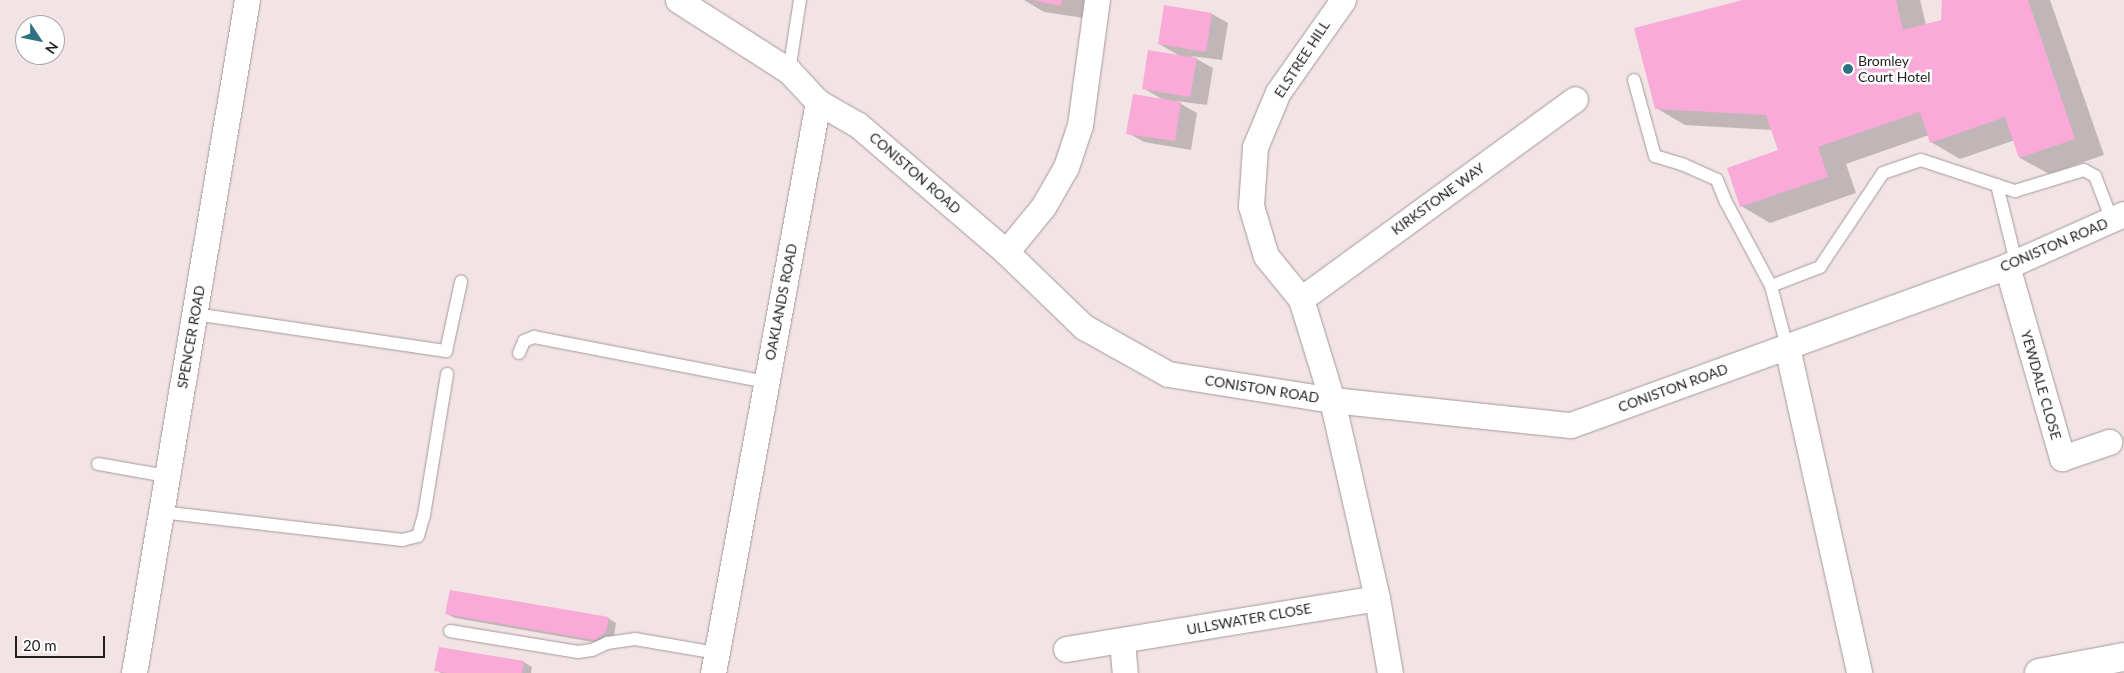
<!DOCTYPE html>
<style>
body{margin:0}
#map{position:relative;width:2124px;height:673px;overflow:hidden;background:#f2e4e5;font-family:Lato,sans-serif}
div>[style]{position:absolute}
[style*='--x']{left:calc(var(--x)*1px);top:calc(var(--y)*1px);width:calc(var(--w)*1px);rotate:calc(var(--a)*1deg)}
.shadow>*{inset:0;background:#0003}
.building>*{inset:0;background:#f9aad8}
.roads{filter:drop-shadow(0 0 1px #a49898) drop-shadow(0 0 1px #a49898)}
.service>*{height:12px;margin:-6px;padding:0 6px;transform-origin:6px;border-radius:6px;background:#fff}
.minor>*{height:25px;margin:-12.5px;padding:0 12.5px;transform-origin:12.5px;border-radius:12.5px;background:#fff}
.primary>*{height:28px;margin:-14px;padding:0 14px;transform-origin:14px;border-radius:14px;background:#fff}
.dots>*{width:14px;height:14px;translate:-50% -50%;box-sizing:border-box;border:2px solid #fff;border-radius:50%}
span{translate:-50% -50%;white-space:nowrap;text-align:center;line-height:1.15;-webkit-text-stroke:5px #fff;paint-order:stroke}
.street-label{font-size:14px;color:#241f1f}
.poi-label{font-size:14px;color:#241f1f}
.left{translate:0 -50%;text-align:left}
.north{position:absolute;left:15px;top:15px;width:50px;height:50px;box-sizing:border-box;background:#fff;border:1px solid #a7a5a5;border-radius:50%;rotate:124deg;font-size:14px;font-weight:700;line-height:20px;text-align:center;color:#241f1f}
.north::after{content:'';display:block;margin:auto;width:18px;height:22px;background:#2e7381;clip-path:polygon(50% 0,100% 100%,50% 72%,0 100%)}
.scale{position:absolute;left:15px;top:636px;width:90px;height:22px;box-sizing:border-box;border:2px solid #241f1f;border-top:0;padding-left:6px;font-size:15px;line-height:18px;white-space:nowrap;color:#241f1f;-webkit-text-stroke:4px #fff;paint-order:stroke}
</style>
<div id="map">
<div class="shadow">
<div style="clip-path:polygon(1024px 0,1087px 0,1084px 18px,1044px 12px)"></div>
<div style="clip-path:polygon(1748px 0,1920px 0,1926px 25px,1943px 21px,1943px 0,2050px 0,2104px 155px,2049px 174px,2020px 158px,2015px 140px,1960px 159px,1931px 142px,1929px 135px,1846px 164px,1856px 193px,1770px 223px,1741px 206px,1779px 151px,1772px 130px,1685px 125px,1656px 108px)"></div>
<div style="clip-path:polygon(1212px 14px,1228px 23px,1222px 60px,1191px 56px,1213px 68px,1207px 105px,1176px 101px,1197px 113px,1191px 150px,1144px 142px,1128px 133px,1165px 101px,1143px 88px,1180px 56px,1159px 44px)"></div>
<div style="clip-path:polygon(447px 614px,608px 618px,616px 623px,614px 636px,604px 644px,455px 618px)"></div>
<div style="clip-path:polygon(440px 648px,524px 662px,532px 667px,531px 673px,441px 673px,436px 670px)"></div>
</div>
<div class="building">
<div style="clip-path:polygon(1032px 0,1062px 0,1061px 6px)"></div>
<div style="clip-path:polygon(1743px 0,1896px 0,1903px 30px,1941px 20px,1942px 0,2028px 0,2075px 139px,2019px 158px,2005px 117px,1930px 143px,1920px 112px,1818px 147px,1828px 177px,1740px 207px,1727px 168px,1778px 150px,1766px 115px,1655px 109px,1634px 28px)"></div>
<div style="clip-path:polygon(1164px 5px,1212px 13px,1206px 52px,1158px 44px)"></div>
<div style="clip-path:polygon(1148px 50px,1197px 58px,1190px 97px,1142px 89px)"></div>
<div style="clip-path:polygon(1133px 94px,1181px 102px,1175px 141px,1126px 134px)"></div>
<div style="clip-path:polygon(450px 590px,609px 617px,606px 632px,595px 640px,445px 614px)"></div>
<div style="clip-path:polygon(439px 647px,524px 661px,522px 673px,447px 673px,434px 671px)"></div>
</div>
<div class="roads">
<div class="service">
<div style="--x:789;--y:71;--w:72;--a:-81.2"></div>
<div style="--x:1634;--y:80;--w:79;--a:74.6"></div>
<div style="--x:1655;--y:156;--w:30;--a:17"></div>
<div style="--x:1684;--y:165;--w:36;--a:24"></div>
<div style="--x:1717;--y:180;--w:24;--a:68"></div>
<div style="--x:1726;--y:202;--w:95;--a:61.8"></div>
<div style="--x:1997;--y:185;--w:79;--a:76.1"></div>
<div style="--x:195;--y:314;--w:254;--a:8.4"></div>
<div style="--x:446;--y:351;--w:71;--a:-77.7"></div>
<div style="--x:1787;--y:347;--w:63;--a:-104.7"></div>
<div style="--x:1771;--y:286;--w:53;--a:-21.2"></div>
<div style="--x:1820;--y:267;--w:113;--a:-56.2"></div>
<div style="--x:1883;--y:173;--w:40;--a:-18.9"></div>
<div style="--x:1921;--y:160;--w:99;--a:18.3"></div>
<div style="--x:2015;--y:191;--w:72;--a:-16.9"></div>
<div style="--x:2084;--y:170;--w:13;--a:29"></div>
<div style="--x:2095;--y:176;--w:47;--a:68.9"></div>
<div style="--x:519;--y:353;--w:13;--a:-67"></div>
<div style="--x:524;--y:341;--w:11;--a:-22"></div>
<div style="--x:534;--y:337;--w:235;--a:11"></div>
<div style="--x:98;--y:464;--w:69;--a:10"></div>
<div style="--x:161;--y:512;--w:243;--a:6.6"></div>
<div style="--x:402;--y:540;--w:16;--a:-14"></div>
<div style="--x:418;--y:536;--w:22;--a:-74"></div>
<div style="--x:424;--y:515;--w:143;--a:-80.7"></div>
<div style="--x:450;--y:631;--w:130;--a:9.3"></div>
<div style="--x:578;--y:652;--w:14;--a:-8"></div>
<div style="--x:592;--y:650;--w:17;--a:-25"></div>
<div style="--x:607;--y:643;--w:28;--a:-8"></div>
<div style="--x:635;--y:639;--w:82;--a:9.8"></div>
</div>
<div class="minor">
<div style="--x:678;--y:0;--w:132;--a:32.6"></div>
<div style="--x:789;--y:71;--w:42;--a:46.9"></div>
<div style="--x:818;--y:102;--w:46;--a:29.9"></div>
<div style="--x:858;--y:125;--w:195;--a:40.6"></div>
<div style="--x:1006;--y:252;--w:108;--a:43.9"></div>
<div style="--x:1084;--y:327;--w:96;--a:29.2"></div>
<div style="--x:1168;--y:374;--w:166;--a:9"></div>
<div style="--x:1332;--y:400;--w:240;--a:6"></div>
<div style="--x:1571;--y:425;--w:464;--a:-20"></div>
<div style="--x:2007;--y:266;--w:128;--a:-24"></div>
<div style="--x:1343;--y:0;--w:113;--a:125.2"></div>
<div style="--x:1278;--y:92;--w:60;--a:112.7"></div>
<div style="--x:1255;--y:147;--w:59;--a:93.9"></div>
<div style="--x:1251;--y:206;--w:52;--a:73.3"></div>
<div style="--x:1266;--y:256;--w:55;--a:50.9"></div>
<div style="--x:1301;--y:299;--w:106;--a:72.9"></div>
<div style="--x:1332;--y:400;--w:203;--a:77.2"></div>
<div style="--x:1377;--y:598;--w:76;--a:80.2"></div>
<div style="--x:1006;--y:252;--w:58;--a:-50.6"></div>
<div style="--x:1043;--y:207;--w:46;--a:-60.1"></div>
<div style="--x:1066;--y:167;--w:44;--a:-71.6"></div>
<div style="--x:1080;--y:125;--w:126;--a:-82.3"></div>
<div style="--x:2007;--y:266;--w:200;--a:74"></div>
<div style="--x:2062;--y:458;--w:50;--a:-18.8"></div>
<div style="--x:1301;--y:299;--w:339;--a:-36.1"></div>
<div style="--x:1787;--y:347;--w:334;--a:77.5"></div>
<div style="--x:1122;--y:641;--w:32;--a:85"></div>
<div style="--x:1066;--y:649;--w:315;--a:-9.3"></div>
<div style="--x:134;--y:673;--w:682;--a:-80.47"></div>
<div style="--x:713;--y:673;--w:581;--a:-79.58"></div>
</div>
<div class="primary">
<div style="--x:2039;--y:673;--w:86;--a:-10.7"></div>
</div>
</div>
<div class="dots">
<div style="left:1848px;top:69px;background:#2e7381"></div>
</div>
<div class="street-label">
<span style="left:1302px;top:59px;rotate:-57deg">ELSTREE HILL</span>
<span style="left:915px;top:173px;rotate:41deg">CONISTON ROAD</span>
<span style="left:1438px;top:199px;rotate:-36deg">KIRKSTONE WAY</span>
<span style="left:2054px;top:245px;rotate:-23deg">CONISTON ROAD</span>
<span style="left:781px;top:302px;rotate:-79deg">OAKLANDS ROAD</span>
<span style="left:191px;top:337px;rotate:-80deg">SPENCER ROAD</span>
<span style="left:2041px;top:385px;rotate:74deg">YEWDALE CLOSE</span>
<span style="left:1673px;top:388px;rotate:-20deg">CONISTON ROAD</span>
<span style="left:1262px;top:389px;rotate:9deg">CONISTON ROAD</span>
<span style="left:1249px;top:619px;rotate:-10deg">ULLSWATER CLOSE</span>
</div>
<div class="poi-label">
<span class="left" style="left:1858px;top:69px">Bromley<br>Court Hotel</span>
</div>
<div class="north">N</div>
<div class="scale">20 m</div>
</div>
